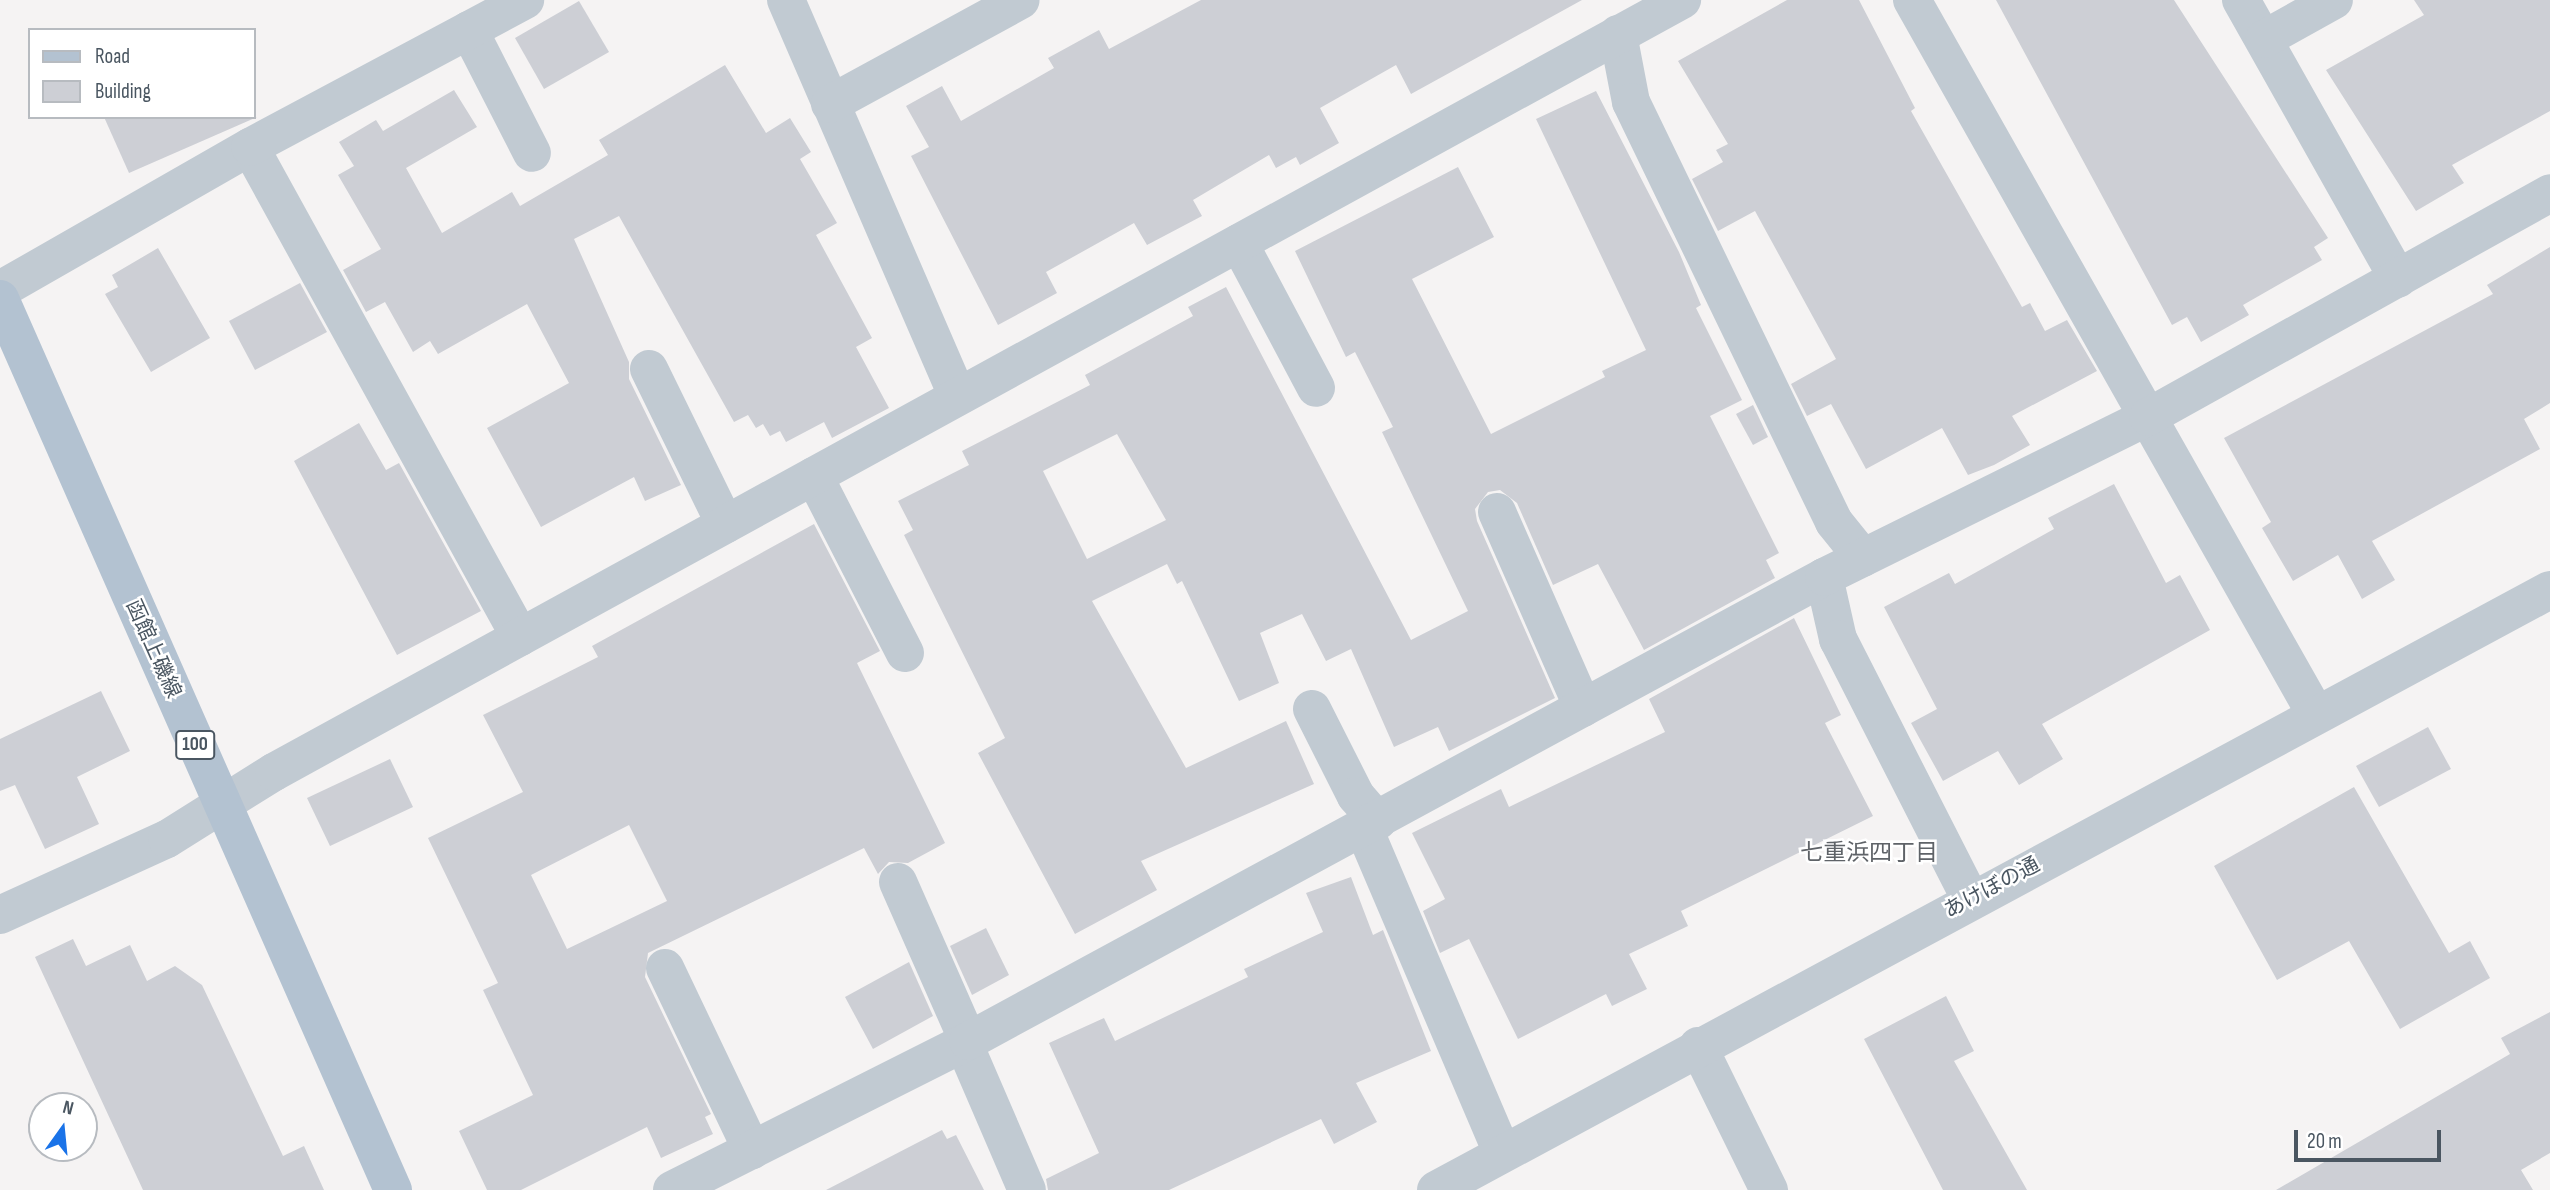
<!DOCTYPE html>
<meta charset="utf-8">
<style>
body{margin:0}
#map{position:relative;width:2550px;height:1190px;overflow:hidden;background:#f5f3f3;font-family:"Sofia Sans Condensed","Noto Sans JP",sans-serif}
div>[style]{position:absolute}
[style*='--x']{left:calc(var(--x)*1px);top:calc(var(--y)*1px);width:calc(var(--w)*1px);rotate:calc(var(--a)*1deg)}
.building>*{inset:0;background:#cdcfd5}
.minor>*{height:38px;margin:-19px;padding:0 19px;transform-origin:19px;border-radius:19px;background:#c1cad2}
.major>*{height:38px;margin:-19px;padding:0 19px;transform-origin:19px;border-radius:19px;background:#b3c2d1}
span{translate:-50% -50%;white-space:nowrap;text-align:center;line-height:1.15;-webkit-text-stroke:5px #fff;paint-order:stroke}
.shield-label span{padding:2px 5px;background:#fff;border:2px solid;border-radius:5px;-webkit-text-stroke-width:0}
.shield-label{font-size:19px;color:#4a5661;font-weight:700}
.street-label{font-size:21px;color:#4a5661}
.neighbourhood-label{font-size:23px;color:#5f6368}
.legend{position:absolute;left:28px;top:28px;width:228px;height:91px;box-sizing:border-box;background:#fff;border:2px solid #b7bbc0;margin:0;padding:9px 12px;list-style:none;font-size:21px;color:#4a5661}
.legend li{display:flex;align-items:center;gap:14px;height:35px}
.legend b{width:35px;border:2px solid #b7bbc0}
.north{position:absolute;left:28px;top:1092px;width:70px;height:70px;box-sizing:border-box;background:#fff;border:2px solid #b7bbc0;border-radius:50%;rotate:15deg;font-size:19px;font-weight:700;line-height:28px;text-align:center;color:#4a5661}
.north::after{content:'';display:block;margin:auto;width:24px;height:32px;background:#1a73e8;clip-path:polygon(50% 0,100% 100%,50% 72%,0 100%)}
.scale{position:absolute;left:2294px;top:1130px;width:147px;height:32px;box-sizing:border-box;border:4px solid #4a5661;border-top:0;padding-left:9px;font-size:21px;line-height:24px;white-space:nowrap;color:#4a5661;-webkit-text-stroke:5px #fff;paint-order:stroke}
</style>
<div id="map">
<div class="building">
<div style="clip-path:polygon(1201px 0,1582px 0,1411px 94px,1396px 65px,1320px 108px,1339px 143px,1300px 165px,1296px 157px,1276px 168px,1269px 155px,1193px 200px,1202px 216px,1147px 245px,1134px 223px,1046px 272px,1057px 293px,998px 325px,911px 156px,929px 147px,906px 106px,942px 86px,961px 121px,1054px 68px,1048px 58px,1099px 30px,1109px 49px)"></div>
<div style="clip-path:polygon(1787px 0,1859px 0,1915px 108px,1911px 111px,2022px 307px,2030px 303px,2045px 331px,2067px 320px,2097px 371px,2012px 416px,2030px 445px,1994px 465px,1968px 475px,1942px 428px,1866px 469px,1831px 404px,1807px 416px,1791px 384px,1836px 359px,1755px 211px,1718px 231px,1692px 179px,1723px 162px,1716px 150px,1728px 144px,1678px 61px)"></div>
<div style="clip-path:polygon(1996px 0,2174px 0,2328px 238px,2314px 247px,2322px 260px,2243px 305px,2249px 315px,2201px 342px,2187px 317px,2172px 325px)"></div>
<div style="clip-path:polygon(2414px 0,2550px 0,2550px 111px,2452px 165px,2464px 183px,2416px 211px,2326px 70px,2424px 15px)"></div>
<div style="clip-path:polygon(579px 1px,609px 52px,544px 89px,515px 38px)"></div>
<div style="clip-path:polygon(725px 65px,766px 133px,790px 118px,811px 152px,800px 159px,837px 223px,816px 235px,872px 338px,856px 347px,889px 408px,832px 438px,824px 422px,786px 442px,780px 431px,770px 436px,763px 424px,756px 428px,748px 415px,734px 422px,619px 216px,574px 239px,629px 362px,629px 379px,681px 485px,645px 501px,634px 477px,541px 527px,487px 428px,569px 383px,527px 304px,438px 354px,430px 341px,413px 352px,385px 302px,366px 312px,343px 270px,381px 249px,338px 175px,354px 166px,339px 142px,376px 120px,383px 131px,454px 90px,477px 127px,406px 168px,442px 233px,512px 192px,520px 206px,608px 155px,599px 140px)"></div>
<div style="clip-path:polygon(evenodd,1596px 91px,1679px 252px,1701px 305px,1696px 308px,1742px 400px,1710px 416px,1779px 553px,1766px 560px,1775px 578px,1644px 650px,1598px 564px,1553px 585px,1517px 503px,1500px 490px,1488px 492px,1475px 509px,1477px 521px,1555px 698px,1449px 751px,1438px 727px,1394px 747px,1351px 649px,1326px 661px,1302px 614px,1260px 633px,1279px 683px,1239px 701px,1182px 581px,1177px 584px,1167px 564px,1092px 601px,1186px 768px,1286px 721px,1314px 784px,1141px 861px,1157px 890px,1075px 934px,978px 753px,1005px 738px,904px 535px,913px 530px,898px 501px,969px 465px,962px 451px,1090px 385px,1085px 375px,1193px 316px,1188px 307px,1226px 287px,1411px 640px,1468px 611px,1382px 432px,1393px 427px,1355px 352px,1346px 357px,1295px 251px,1458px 167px,1494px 237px,1412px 279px,1491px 434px,1605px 377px,1602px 371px,1646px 350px,1536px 119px,1596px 91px,1117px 434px,1166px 520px,1087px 559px,1043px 471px,1117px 434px)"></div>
<div style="clip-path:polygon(104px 117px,257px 117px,129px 173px)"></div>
<div style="clip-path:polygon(2550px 247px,2550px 403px,2524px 419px,2540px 449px,2372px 541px,2395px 580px,2362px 599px,2338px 555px,2293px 581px,2262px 528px,2271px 522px,2224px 438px,2493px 294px,2487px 285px)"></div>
<div style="clip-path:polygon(158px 248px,210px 338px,151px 372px,105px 294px,118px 287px,112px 275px)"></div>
<div style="clip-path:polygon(300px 283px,327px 332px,255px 370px,229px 321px)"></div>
<div style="clip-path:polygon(1753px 405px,1768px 437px,1753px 445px,1736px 414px)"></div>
<div style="clip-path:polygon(359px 423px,386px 470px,399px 463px,481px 611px,397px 655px,294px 461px)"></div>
<div style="clip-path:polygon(2114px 484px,2166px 583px,2180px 575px,2210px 630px,2042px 724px,2063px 759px,2019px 785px,1998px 751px,1943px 781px,1911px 723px,1937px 709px,1884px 607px,1949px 573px,1955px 584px,2054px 529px,2048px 518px)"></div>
<div style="clip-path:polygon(evenodd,814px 524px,880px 651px,857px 663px,945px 843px,908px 863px,889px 862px,878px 874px,864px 848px,648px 953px,645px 977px,711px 1114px,705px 1117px,713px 1134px,661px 1158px,647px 1127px,521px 1190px,487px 1190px,459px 1131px,533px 1095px,483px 990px,498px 983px,428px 838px,523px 792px,483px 715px,598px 657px,592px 646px,814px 524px,629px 825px,667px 901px,567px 949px,531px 875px,629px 825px)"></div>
<div style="clip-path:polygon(1794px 618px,1841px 715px,1825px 723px,1873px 816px,1681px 911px,1688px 926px,1629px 954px,1647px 989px,1612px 1006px,1606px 994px,1518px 1039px,1469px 939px,1440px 953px,1423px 911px,1445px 899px,1412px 833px,1501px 789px,1509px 807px,1665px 732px,1649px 699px)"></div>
<div style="clip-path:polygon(101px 691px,130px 751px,77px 777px,99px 824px,45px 849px,15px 785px,0 791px,0 739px)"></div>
<div style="clip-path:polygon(2428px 727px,2451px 769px,2379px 807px,2356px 766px)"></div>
<div style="clip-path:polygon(390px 759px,413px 807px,330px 846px,307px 798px)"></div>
<div style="clip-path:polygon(2354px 787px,2449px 953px,2470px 941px,2490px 978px,2400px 1029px,2349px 941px,2277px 980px,2214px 866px)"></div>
<div style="clip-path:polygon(1351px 877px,1373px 935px,1383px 930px,1431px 1051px,1356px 1083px,1377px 1122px,1334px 1144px,1321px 1119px,1169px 1190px,1048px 1190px,1046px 1179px,1099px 1153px,1049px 1043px,1104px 1018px,1115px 1041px,1248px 977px,1244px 969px,1323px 932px,1306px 893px)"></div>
<div style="clip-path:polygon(986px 928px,1009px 975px,972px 995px,950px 946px)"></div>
<div style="clip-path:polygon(73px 939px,86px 966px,130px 945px,147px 981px,175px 966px,202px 985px,283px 1156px,304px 1146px,324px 1190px,143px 1190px,35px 957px)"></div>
<div style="clip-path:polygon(909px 962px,933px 1016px,873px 1049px,845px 997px)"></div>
<div style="clip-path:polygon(1946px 996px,1974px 1051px,1954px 1061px,2027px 1190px,1943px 1190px,1864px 1039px)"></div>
<div style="clip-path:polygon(2550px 1012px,2550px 1153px,2521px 1170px,2533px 1190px,2276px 1190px,2510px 1054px,2501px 1038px)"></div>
<div style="clip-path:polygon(942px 1130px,947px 1139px,956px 1135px,984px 1190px,826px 1190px)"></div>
</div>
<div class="minor">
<div style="--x:786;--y:0;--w:431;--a:66.6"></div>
<div style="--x:1912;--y:0;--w:819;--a:60.52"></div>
<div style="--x:2241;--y:0;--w:320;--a:60.6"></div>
<div style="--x:469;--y:30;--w:138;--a:62.9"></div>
<div style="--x:1618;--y:34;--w:69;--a:79.2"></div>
<div style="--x:1631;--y:102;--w:466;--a:64.2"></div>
<div style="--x:1834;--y:522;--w:46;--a:51.1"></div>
<div style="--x:2264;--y:39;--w:80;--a:-29.1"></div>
<div style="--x:830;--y:104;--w:217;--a:-28.6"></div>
<div style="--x:1239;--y:243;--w:164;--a:62"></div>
<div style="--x:0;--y:290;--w:288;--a:-29.8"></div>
<div style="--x:649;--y:369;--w:173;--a:63.9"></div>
<div style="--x:814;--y:476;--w:199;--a:62.8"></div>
<div style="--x:1497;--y:512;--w:214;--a:66.3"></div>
<div style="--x:1824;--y:577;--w:64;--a:77.3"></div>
<div style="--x:1838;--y:639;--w:293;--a:63"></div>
<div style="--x:520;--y:637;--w:559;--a:-118.86"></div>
<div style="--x:250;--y:147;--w:312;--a:-28.1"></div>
<div style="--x:1312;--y:709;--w:97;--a:63.2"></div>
<div style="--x:1356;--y:796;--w:33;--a:49"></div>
<div style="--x:1364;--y:829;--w:352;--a:66.9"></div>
<div style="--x:898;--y:882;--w:174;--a:66.2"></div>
<div style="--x:0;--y:915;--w:183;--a:-24.5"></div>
<div style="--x:167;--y:839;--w:126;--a:-32.1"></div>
<div style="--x:274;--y:772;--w:1606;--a:-28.74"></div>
<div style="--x:665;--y:968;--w:202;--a:64.5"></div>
<div style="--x:964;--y:1044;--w:159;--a:66.7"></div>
<div style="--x:1698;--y:1046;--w:161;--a:63.8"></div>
<div style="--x:672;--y:1190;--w:331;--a:-26.7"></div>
<div style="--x:968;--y:1041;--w:974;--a:-28.46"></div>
<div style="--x:1824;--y:577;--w:361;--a:-26.3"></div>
<div style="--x:2148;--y:417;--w:460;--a:-29.1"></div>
<div style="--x:1436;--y:1190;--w:1265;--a:-28.31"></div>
</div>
<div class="major">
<div style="--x:0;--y:299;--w:974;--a:66.2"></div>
</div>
<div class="shield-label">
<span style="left:195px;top:745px">100</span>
</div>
<div class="street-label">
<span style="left:153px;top:649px;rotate:66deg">函館上磯線</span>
<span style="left:1992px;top:888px;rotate:-28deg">あけぼの通</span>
</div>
<div class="neighbourhood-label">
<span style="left:1869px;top:853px">七重浜四丁目</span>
</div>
<ul class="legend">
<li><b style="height:9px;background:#b3c2d1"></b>Road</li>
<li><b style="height:19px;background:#cdcfd5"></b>Building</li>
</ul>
<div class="north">N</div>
<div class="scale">20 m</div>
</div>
